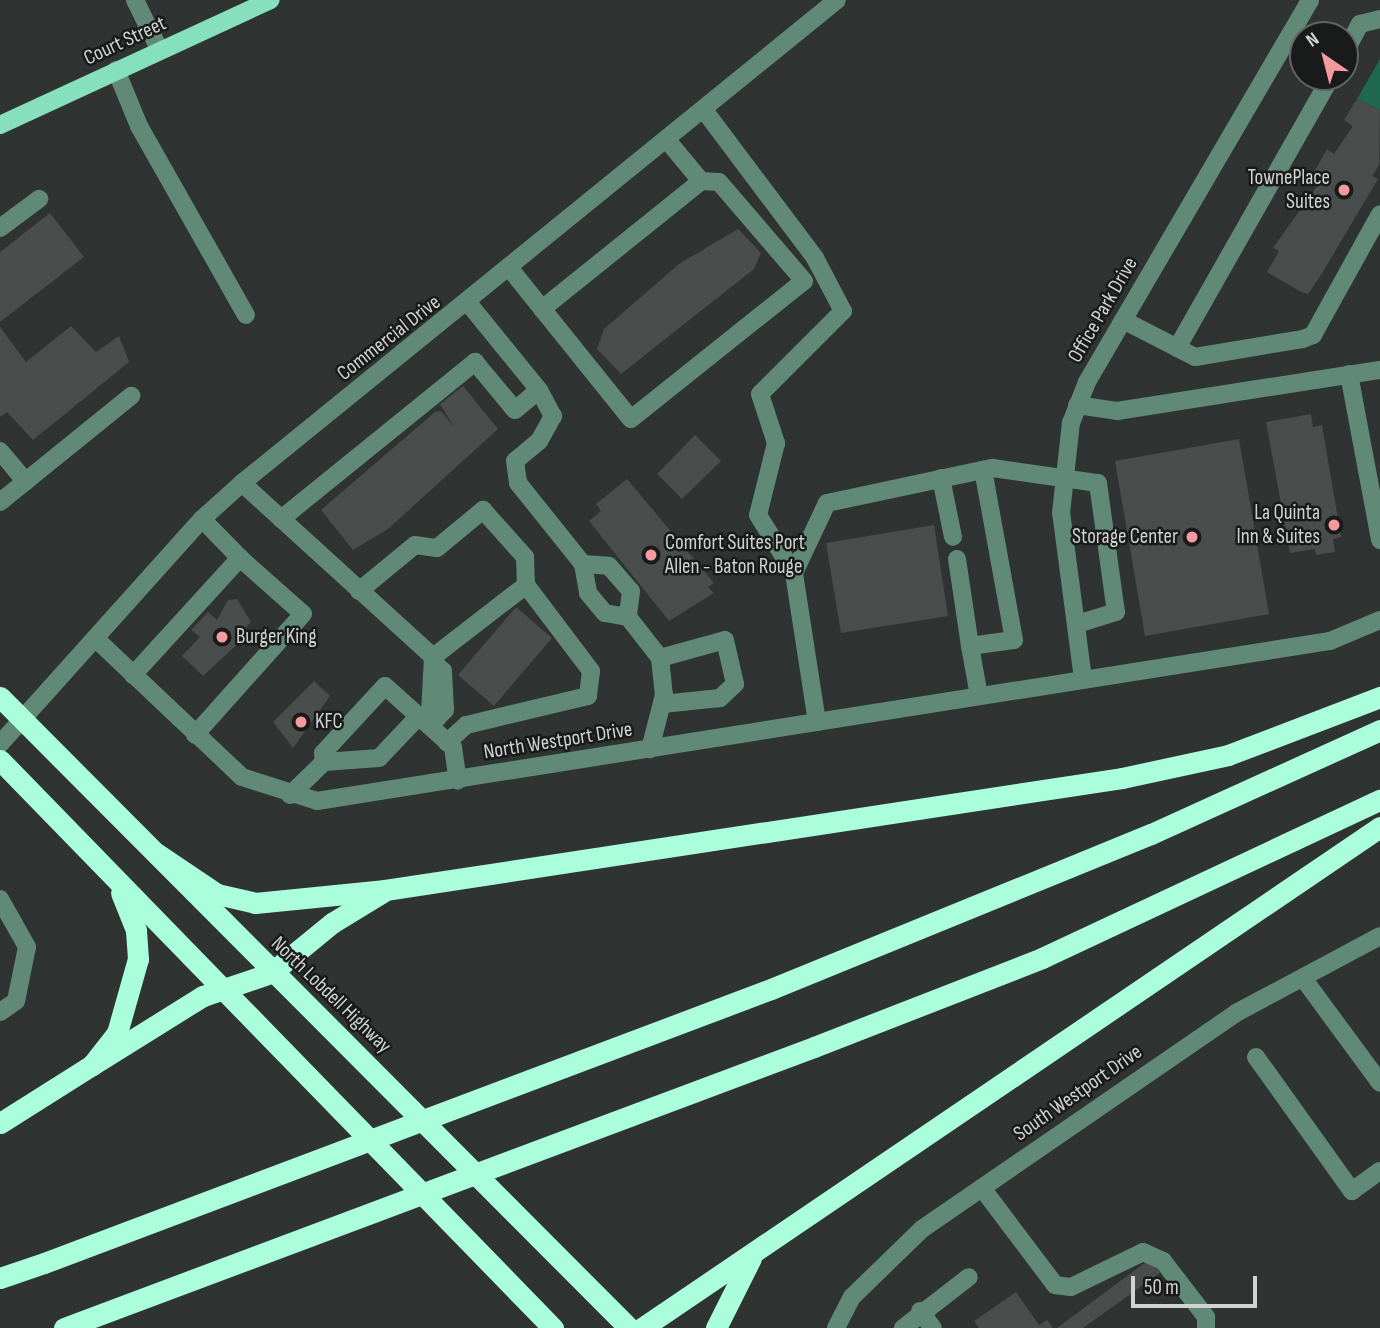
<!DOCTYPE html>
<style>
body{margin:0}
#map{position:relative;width:1380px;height:1328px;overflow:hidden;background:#2f3331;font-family:"Sofia Sans Condensed",sans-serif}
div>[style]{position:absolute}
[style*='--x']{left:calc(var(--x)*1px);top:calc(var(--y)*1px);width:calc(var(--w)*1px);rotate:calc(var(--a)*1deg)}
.green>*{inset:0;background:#1f6850}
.building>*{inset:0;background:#494d4b}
.minor>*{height:18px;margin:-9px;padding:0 9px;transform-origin:9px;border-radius:9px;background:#608978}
.major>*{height:18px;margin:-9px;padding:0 9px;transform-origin:9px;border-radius:9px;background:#87e0bd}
.highway>*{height:21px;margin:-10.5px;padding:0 10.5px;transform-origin:10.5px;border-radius:10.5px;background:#aafedc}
.highway-bridge>*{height:21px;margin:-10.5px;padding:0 10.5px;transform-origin:10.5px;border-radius:10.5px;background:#aafedc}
.dots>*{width:19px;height:19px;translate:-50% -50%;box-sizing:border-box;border:4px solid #191a1a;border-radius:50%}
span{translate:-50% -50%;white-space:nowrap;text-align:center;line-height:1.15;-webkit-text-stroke:5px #191a1a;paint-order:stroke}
.street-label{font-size:21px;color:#d0d3d1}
.poi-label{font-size:21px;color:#d0d3d1}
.right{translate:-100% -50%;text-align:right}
.left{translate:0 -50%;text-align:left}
.north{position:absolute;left:1289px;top:21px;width:70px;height:70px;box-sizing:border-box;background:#191a1a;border:2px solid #626463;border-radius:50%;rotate:325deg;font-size:19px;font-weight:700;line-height:28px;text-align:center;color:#d0d3d1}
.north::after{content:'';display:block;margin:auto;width:24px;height:32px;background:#f59b9e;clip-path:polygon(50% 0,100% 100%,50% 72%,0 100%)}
.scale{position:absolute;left:1131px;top:1276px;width:126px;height:32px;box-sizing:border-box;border:4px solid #d0d3d1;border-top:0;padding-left:9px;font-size:21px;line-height:24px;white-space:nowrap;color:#d0d3d1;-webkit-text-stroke:5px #191a1a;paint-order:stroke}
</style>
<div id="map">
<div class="green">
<div style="clip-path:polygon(1380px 59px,1380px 110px,1357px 99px)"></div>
</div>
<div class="building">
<div style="clip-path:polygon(1357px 99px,1380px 110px,1379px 165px,1372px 176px,1378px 179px,1321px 275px,1308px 294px,1301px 292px,1267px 272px,1279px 251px,1273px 248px,1322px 179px,1313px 174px,1327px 149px,1334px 154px,1353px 126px,1344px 120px)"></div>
<div style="clip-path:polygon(50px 213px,84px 257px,0 322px,0 252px)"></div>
<div style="clip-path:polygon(738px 229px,761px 253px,754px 269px,621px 374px,597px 349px,604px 329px,679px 264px)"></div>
<div style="clip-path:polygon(71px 326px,96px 352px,119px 336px,129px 362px,33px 440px,7px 412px,0 417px,0 327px,26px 362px)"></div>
<div style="clip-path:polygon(463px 386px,498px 429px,388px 529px,353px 550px,321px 510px,435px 412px,441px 411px,454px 427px,440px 404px)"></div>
<div style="clip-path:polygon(1311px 414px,1313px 427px,1322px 425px,1341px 537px,1333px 539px,1335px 552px,1316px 555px,1315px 549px,1290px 553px,1266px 422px)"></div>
<div style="clip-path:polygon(695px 435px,721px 461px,682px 499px,657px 474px)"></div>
<div style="clip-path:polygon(1239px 439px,1269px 614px,1145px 636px,1115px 461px)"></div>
<div style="clip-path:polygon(627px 479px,714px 583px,708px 587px,714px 593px,669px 621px,589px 521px,601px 511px,596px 504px)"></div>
<div style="clip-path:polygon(934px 525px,948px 616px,841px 633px,826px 543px)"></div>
<div style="clip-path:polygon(237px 599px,251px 622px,241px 633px,245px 637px,203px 676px,182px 656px,200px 637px,191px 630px,208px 612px,217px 620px,228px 600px)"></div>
<div style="clip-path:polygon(516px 607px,552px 638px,494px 706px,458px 675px)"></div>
<div style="clip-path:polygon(314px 681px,330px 696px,293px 748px,273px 722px)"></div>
<div style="clip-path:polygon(1150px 1259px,1160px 1273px,1083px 1328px,1057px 1328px)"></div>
<div style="clip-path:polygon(1016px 1292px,1039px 1325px,1047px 1320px,1053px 1328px,979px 1328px,974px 1321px)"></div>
</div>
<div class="minor">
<div style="--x:135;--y:0;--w:55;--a:63.9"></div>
<div style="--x:1345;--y:52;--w:32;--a:-62"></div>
<div style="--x:1360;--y:24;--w:21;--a:-14"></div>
<div style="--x:116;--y:70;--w:61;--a:67.7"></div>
<div style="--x:139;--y:126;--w:217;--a:60.5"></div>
<div style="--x:704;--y:110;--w:185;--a:53.1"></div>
<div style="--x:815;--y:258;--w:60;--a:62.2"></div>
<div style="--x:843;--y:311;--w:117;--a:135"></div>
<div style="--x:760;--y:394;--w:52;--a:71.9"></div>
<div style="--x:776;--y:443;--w:74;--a:104"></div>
<div style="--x:758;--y:515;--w:68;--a:58.2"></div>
<div style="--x:0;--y:228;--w:49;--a:-36.6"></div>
<div style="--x:511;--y:270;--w:191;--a:51.2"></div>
<div style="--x:631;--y:419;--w:221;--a:-38.6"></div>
<div style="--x:804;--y:281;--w:130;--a:-130.6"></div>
<div style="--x:719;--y:182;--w:18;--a:-177"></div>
<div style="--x:701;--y:181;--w:53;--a:-129.7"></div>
<div style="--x:469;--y:304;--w:111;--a:50.9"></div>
<div style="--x:539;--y:390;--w:30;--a:62"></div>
<div style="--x:553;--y:416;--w:29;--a:119"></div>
<div style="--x:539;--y:441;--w:31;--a:140"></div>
<div style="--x:515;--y:461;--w:22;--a:82"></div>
<div style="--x:518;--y:483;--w:104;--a:51.3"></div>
<div style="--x:583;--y:564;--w:29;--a:80"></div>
<div style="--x:588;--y:593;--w:26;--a:50"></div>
<div style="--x:605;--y:613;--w:23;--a:10"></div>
<div style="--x:628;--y:617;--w:52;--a:52"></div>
<div style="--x:660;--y:658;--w:37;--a:84"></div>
<div style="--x:664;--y:695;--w:56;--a:104.5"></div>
<div style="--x:542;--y:309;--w:204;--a:-38.8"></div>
<div style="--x:1123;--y:320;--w:81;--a:27.2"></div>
<div style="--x:1195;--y:357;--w:109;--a:-9.5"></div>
<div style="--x:1303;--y:339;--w:11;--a:-22"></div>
<div style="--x:1313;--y:335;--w:138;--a:-61"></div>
<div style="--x:1177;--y:348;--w:312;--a:-60.4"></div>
<div style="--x:1349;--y:374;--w:169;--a:79.4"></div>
<div style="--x:1077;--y:405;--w:40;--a:8.5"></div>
<div style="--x:1117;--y:411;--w:266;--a:-8.9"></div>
<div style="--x:0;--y:451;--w:40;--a:50"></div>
<div style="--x:941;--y:478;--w:60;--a:78.5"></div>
<div style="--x:242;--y:483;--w:258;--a:42.3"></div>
<div style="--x:433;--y:657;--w:118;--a:-37.7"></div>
<div style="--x:526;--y:585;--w:108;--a:52.9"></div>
<div style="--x:591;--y:671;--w:25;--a:97"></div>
<div style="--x:588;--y:696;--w:125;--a:166.6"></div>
<div style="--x:466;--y:725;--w:26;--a:137"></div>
<div style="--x:0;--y:502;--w:169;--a:-39"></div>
<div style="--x:202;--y:519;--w:54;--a:45.7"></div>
<div style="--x:281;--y:519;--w:250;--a:-39"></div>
<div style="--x:475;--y:362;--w:62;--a:50.2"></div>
<div style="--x:515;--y:410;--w:31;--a:-40"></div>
<div style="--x:957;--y:559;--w:88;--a:81.5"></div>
<div style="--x:583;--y:564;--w:26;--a:4"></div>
<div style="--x:609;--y:566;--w:33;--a:49"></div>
<div style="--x:631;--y:591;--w:26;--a:97"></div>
<div style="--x:359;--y:591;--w:72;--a:-39.4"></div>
<div style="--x:415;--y:545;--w:22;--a:8"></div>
<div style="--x:437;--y:548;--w:60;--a:-39.6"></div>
<div style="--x:483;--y:510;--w:63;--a:48.2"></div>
<div style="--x:525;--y:557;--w:28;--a:88"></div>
<div style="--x:96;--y:639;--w:201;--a:43.4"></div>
<div style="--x:242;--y:777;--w:79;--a:17.7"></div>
<div style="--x:317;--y:801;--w:1026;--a:-8.98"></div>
<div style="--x:1330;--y:641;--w:54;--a:-22.8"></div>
<div style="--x:433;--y:657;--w:56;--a:93.1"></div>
<div style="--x:430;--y:713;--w:9;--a:36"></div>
<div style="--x:437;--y:718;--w:11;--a:-45"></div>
<div style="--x:445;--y:710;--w:39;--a:-93"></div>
<div style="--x:443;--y:671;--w:12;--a:-138"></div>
<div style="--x:660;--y:658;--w:67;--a:-15.5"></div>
<div style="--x:725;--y:640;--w:45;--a:77.2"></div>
<div style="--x:735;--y:684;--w:21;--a:137"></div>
<div style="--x:720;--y:698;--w:58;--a:174.1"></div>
<div style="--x:133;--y:675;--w:159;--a:-47.6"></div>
<div style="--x:240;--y:558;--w:84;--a:41.6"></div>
<div style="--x:303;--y:614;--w:162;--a:131.8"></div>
<div style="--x:1083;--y:679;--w:167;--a:-97.5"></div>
<div style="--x:1061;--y:513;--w:91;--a:-83.7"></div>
<div style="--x:1071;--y:423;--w:44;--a:-68.7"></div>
<div style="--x:1087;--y:382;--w:442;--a:-59.7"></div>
<div style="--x:979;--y:696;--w:51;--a:-100.2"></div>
<div style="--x:970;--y:646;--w:44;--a:-7.8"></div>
<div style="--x:1014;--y:640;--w:173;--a:-100.3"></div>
<div style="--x:417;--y:718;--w:55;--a:133.5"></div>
<div style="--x:379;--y:758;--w:55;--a:175.8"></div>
<div style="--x:324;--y:762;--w:9;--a:-96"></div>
<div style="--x:323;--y:753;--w:91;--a:-47.2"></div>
<div style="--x:385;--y:686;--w:91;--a:41.9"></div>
<div style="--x:453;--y:747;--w:34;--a:82"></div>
<div style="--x:817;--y:722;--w:151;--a:-98.8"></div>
<div style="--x:794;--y:573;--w:77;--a:-64.8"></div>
<div style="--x:827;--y:503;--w:169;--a:-12"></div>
<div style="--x:992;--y:468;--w:107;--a:8.1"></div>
<div style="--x:1098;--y:483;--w:130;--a:82.1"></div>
<div style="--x:1116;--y:612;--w:41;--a:162.9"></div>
<div style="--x:0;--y:744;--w:302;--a:-48.1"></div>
<div style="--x:202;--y:519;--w:54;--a:-42"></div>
<div style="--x:242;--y:483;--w:766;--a:-39.07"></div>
<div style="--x:290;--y:795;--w:47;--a:-44.1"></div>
<div style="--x:0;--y:899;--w:55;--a:60.6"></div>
<div style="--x:27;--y:947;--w:55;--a:101.5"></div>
<div style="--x:16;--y:1001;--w:19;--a:145"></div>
<div style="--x:1303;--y:978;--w:130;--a:53.7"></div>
<div style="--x:1256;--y:1057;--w:165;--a:54.4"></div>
<div style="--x:1352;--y:1191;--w:34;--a:-36"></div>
<div style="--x:982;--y:1188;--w:121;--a:53"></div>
<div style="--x:1055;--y:1285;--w:16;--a:7"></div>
<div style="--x:1071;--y:1287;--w:80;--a:-25.9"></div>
<div style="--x:1143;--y:1252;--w:22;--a:24"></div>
<div style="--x:1163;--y:1261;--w:71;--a:52.5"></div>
<div style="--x:1206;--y:1317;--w:11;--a:90"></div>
<div style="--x:920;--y:1311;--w:21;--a:53"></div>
<div style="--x:836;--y:1328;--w:35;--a:-63"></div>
<div style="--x:852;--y:1297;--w:98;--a:-44.2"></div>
<div style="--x:922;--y:1229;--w:381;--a:-34.5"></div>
<div style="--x:1236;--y:1013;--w:163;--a:-28.1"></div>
<div style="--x:903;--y:1328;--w:83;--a:-37.7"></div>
</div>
<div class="major">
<div style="--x:0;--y:125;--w:298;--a:-24.8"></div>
</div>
<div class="highway">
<div style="--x:0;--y:697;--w:891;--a:45.09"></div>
<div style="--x:0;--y:760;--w:793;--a:45.77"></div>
<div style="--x:156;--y:853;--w:73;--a:33.9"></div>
<div style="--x:217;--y:894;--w:39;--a:13"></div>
<div style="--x:255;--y:903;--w:131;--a:-5.7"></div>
<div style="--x:385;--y:890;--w:745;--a:-8.64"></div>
<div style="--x:1122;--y:778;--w:108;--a:-12.2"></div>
<div style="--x:1228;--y:755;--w:163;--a:-20.9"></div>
<div style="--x:771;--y:989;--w:410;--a:-22.2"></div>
<div style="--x:1151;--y:834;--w:252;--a:-24.4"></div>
<div style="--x:814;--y:1047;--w:245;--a:-21.3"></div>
<div style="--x:1042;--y:958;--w:373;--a:-25.1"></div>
<div style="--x:92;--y:1065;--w:131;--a:-31.9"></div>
<div style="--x:203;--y:996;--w:72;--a:-18.7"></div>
<div style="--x:271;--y:973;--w:79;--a:-39.3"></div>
<div style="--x:332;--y:923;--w:60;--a:-31.3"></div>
<div style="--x:0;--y:1123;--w:109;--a:-32.2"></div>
<div style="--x:92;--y:1065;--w:41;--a:-52"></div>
<div style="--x:117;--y:1033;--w:77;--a:-74.2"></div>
<div style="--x:138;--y:959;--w:29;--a:-94"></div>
<div style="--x:136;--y:930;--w:40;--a:-112"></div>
<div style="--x:0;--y:1278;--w:46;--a:-18.8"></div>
<div style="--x:642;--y:1328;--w:892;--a:-34.17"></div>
<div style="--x:716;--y:1328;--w:78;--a:-63.4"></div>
</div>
<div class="highway-bridge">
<div style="--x:44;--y:1263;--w:777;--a:-20.65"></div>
<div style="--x:64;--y:1328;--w:801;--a:-20.54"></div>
</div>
<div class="dots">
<div style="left:1344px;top:190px;background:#f59b9e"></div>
<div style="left:1334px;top:525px;background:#f59b9e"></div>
<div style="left:1192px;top:537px;background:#f59b9e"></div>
<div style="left:651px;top:555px;background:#f59b9e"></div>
<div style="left:222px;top:637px;background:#f59b9e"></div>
<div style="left:301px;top:722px;background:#f59b9e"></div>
</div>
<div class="street-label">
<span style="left:125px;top:41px;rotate:-25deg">Court Street</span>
<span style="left:1103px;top:310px;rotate:-60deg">Office Park Drive</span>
<span style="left:389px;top:338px;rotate:-38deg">Commercial Drive</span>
<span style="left:558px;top:741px;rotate:-9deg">North Westport Drive</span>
<span style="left:331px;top:995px;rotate:44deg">North Lobdell Highway</span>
<span style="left:1078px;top:1093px;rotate:-35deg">South Westport Drive</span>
</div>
<div class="poi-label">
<span class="right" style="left:1330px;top:190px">TownePlace<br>Suites</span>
<span class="right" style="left:1320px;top:525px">La Quinta<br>Inn &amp; Suites</span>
<span class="right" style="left:1178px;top:537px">Storage Center</span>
<span class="left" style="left:665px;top:555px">Comfort Suites Port<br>Allen - Baton Rouge</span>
<span class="left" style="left:236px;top:637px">Burger King</span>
<span class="left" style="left:315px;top:722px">KFC</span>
</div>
<div class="north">N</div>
<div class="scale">50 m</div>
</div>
